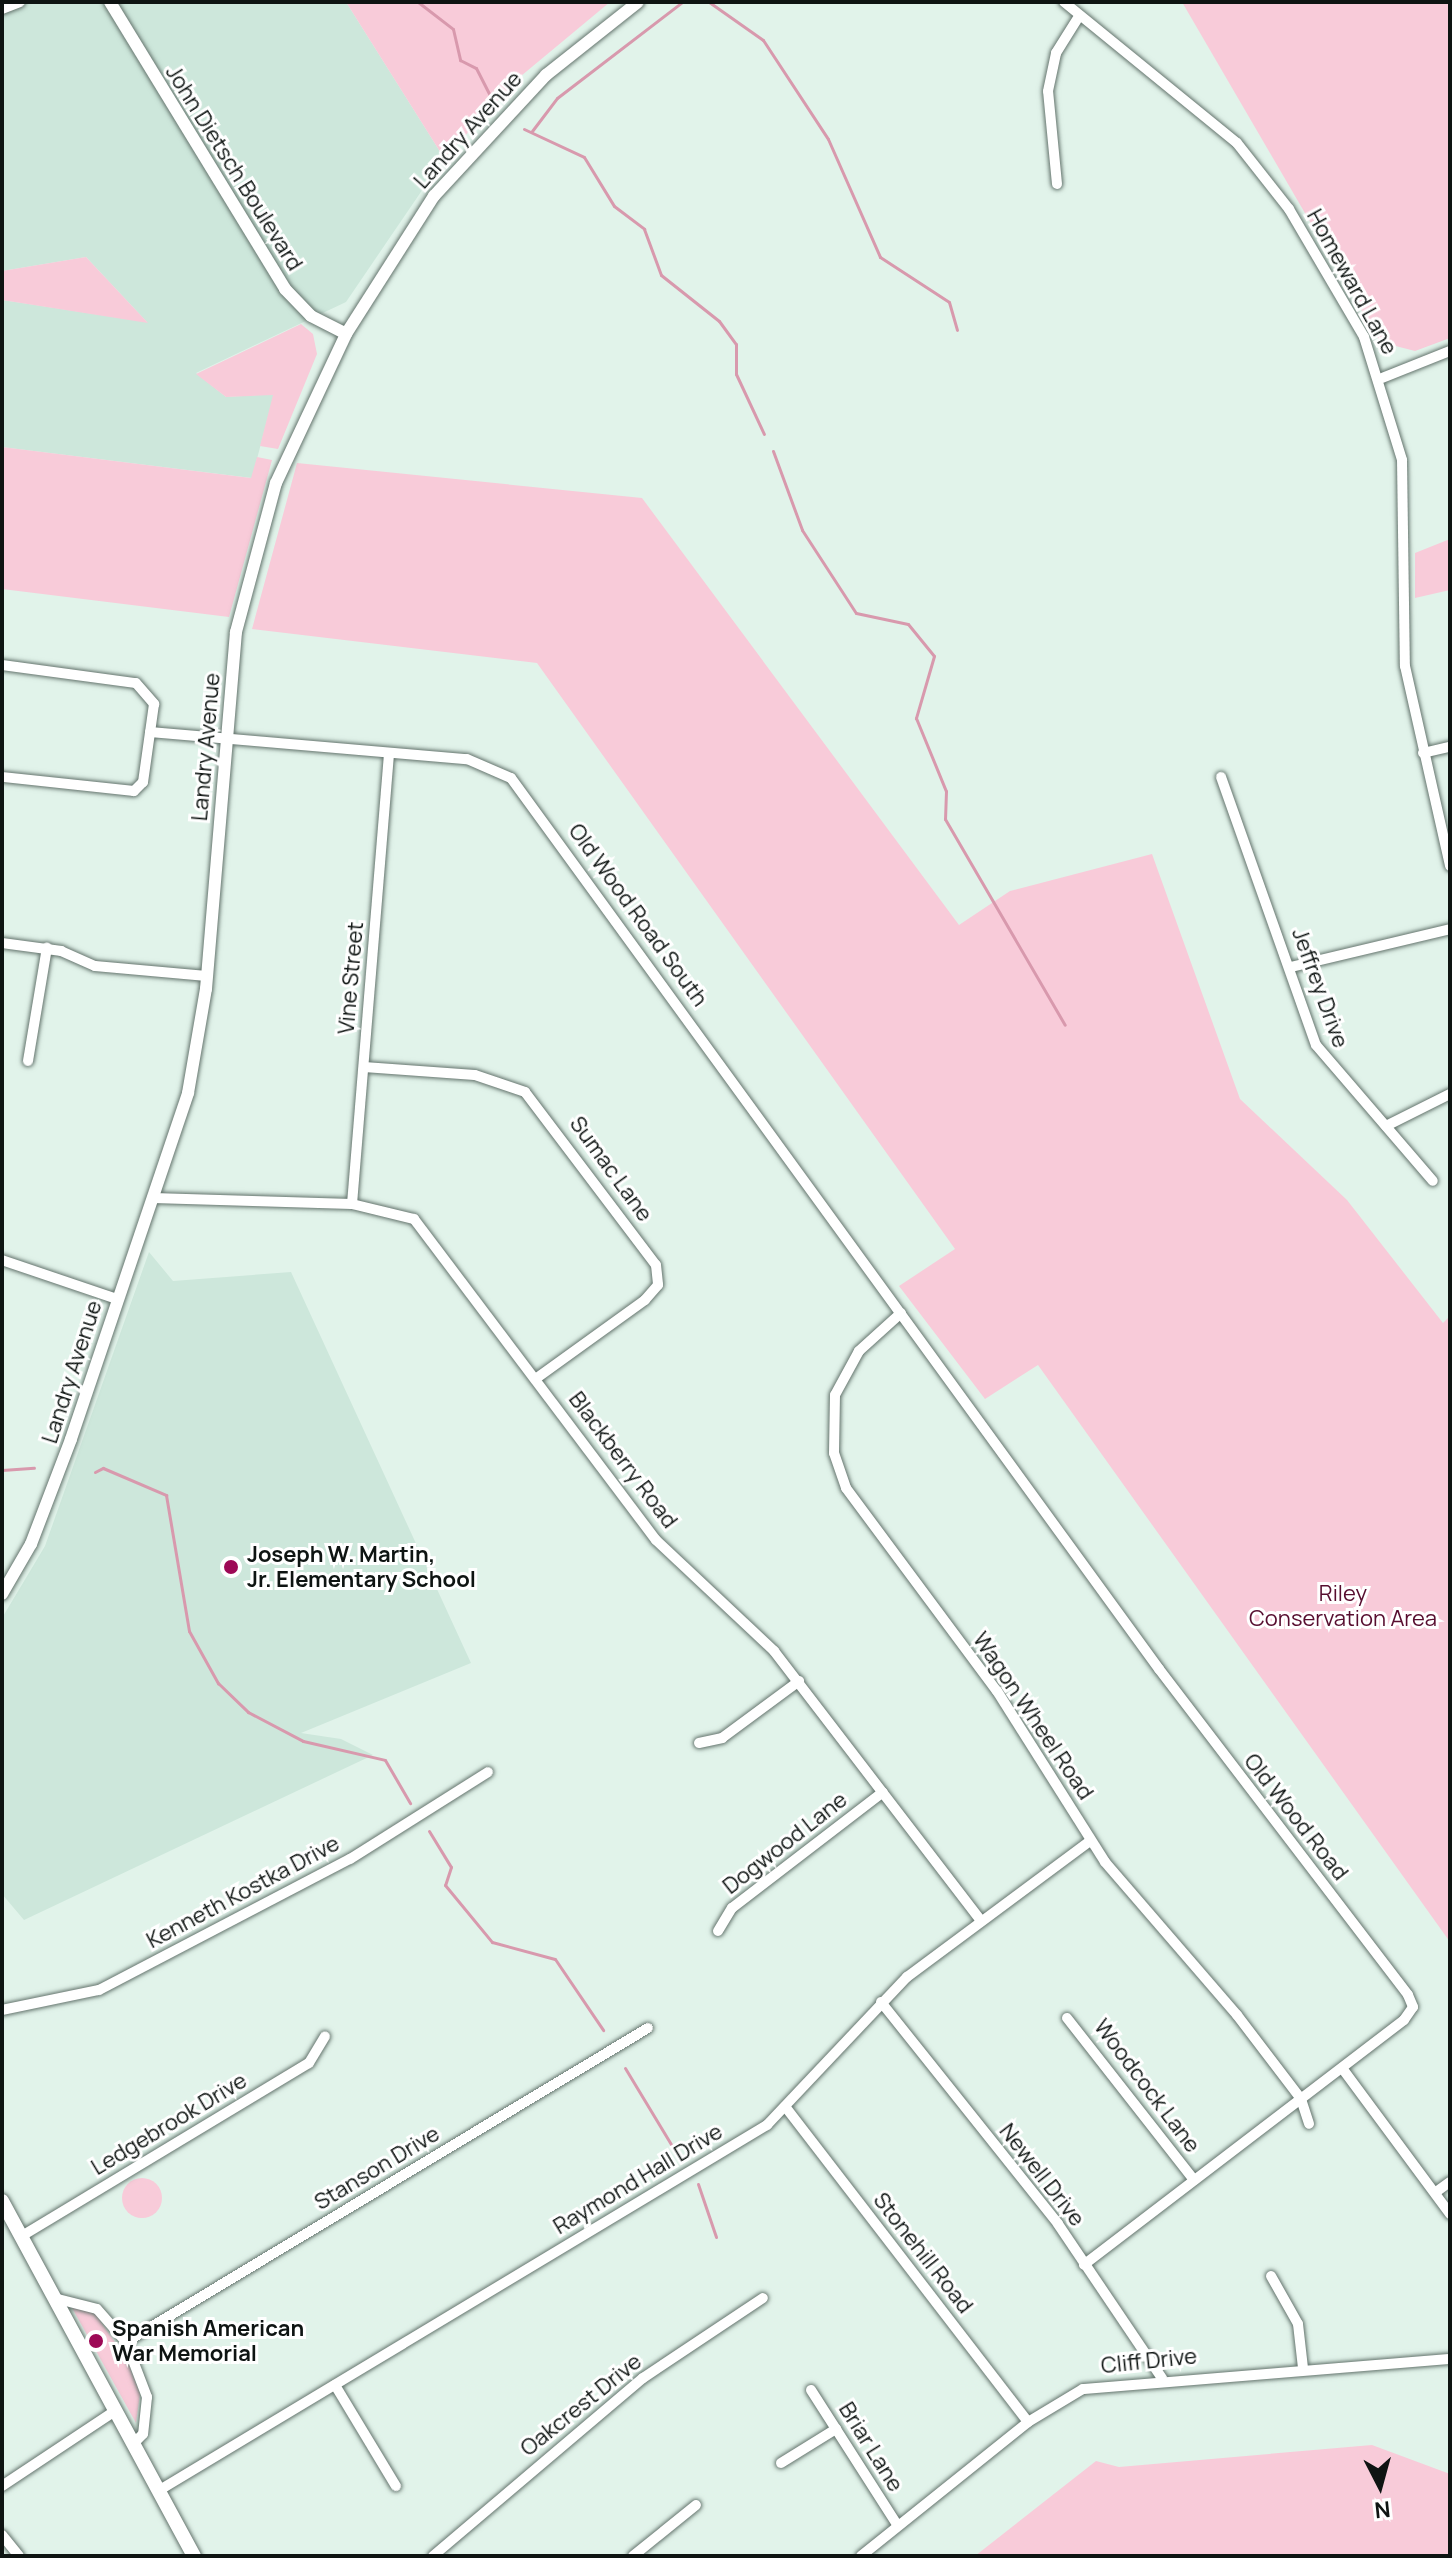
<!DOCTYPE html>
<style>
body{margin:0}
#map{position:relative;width:1452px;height:2558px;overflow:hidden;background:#e1f3ea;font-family:Manrope,sans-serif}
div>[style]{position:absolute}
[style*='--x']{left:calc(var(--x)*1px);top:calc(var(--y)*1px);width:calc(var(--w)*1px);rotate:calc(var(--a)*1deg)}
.built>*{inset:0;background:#cde7db}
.green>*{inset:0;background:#f8cbd9}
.round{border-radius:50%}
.stream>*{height:3px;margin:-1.5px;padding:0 1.5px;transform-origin:1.5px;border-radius:1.5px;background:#d899ad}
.roads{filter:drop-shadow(0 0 2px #64746d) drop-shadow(0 0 2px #64746d)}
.minor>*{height:10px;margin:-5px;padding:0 5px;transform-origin:5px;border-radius:5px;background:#fff}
.tertiary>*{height:12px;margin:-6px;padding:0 6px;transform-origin:6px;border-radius:6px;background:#fff}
.secondary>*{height:14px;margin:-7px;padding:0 7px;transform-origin:7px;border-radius:7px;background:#fff}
.dots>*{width:22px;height:22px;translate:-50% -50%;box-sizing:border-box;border:4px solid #fff;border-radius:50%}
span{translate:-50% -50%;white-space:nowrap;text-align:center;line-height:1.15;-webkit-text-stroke:6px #fff;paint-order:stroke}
.street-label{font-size:22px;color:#0e1412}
.poi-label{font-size:22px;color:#0e1412;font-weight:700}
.left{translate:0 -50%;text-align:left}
.park-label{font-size:22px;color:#570d2f}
.frame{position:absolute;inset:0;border:4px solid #0e1412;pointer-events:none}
.north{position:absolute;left:1340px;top:2446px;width:80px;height:80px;-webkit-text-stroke:6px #fff;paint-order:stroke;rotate:174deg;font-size:22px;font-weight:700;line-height:32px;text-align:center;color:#0e1412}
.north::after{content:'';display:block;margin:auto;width:28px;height:36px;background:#0e1412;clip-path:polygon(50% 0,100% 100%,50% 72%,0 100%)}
</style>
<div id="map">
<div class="built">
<div style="clip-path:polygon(2px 2px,346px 2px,444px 158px,346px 302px,196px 373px,226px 397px,274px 394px,252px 478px,2px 447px,2px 300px,147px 322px,86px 257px,2px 271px)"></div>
<div style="clip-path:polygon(149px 1252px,173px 1281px,291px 1272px,471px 1663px,301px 1733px,341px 1739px,373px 1755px,24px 1920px,2px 1894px,2px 1618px,45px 1546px)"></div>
</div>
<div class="green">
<div style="clip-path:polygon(346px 2px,610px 2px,521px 76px,444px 158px)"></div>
<div style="clip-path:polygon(1182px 2px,1450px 2px,1450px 338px,1415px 351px,1380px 342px)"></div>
<div style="clip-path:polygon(86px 257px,148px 323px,2px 300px,2px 271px)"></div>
<div style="clip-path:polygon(301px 324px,313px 334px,317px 354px,278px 449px,260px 446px,273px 395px,226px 397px,196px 374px)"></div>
<div style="clip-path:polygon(2px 447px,251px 478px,257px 457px,272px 460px,229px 617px,2px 589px)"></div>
<div style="clip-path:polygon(297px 463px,642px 498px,959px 925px,1010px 891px,1152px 854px,1240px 1099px,1347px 1200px,1443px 1323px,1450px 1316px,1450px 1942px,1038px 1365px,985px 1399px,899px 1286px,955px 1249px,537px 663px,252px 629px)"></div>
<div style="clip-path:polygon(1450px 539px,1450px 590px,1415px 598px,1415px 553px)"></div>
<div class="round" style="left:122px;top:2178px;width:40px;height:40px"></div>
<div style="clip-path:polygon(71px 2306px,94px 2312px,126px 2358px,140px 2394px,136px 2423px)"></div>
<div style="clip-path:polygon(1372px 2445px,1450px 2474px,1450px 2556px,975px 2556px,1096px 2461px,1119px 2467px)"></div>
</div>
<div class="stream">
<div style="--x:418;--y:2;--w:44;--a:37.6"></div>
<div style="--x:453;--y:29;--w:32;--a:77"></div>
<div style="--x:460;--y:60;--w:18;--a:27"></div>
<div style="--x:476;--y:68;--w:30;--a:63"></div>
<div style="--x:709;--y:2;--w:66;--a:35.1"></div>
<div style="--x:763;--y:40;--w:118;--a:56.7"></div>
<div style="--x:828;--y:139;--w:129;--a:66.2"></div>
<div style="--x:880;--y:257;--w:82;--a:33.1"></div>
<div style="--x:949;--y:302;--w:29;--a:74"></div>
<div style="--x:524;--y:129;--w:66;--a:25"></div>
<div style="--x:584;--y:157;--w:57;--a:58.5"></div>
<div style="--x:614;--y:206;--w:38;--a:37"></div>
<div style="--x:644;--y:229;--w:49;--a:69.7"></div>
<div style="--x:661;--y:275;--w:74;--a:38.4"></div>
<div style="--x:719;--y:321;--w:29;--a:54"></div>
<div style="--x:736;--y:344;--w:30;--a:90"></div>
<div style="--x:736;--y:374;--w:66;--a:65"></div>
<div style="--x:532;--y:131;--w:41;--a:-52.9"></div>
<div style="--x:557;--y:98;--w:158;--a:-37.5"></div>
<div style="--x:773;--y:451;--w:84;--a:69.8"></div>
<div style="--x:802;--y:530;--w:99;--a:57"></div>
<div style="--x:856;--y:613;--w:53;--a:11.9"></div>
<div style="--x:908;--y:624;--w:41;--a:50.9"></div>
<div style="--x:934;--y:656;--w:65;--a:106.2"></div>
<div style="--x:916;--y:718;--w:79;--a:67.7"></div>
<div style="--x:946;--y:791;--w:28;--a:92"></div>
<div style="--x:945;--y:819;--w:238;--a:59.8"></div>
<div style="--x:2;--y:1470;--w:32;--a:-4"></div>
<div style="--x:95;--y:1472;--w:9;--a:-27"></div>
<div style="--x:103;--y:1468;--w:69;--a:23.2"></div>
<div style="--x:166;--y:1495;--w:138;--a:80.4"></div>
<div style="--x:189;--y:1631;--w:60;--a:60.9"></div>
<div style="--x:218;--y:1683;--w:42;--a:44"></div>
<div style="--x:248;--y:1712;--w:62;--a:27.8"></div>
<div style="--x:303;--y:1741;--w:84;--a:13"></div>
<div style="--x:385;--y:1760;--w:50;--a:59.8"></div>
<div style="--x:429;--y:1831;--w:42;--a:58.6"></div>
<div style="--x:451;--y:1867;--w:19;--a:108"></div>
<div style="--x:445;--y:1885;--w:74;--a:50.5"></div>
<div style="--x:492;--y:1942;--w:65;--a:15.1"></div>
<div style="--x:555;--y:1959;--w:86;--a:55.9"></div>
<div style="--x:625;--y:2068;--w:106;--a:58.9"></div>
<div style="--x:698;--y:2184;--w:56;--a:71.2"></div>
</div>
<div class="roads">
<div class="minor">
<div style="--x:1064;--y:2;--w:223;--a:39.2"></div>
<div style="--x:1237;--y:143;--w:84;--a:51.8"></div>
<div style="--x:1289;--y:209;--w:148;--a:59.6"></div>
<div style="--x:1364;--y:337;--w:129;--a:72.8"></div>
<div style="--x:1402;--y:460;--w:206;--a:89.2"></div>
<div style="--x:1405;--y:666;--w:205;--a:77.3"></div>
<div style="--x:2;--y:9;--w:19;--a:-21"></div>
<div style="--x:1057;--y:184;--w:93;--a:-95.5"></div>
<div style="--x:1048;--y:91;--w:39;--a:-78"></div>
<div style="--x:1056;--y:53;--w:40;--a:-58"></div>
<div style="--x:1382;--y:378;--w:73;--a:-21.7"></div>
<div style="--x:2;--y:665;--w:135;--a:7.7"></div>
<div style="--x:136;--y:683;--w:28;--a:49"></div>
<div style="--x:154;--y:704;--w:79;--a:98"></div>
<div style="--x:143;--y:782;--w:13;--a:135"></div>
<div style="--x:134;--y:791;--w:133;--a:-173.9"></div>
<div style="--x:150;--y:732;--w:318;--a:4.9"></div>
<div style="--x:467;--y:759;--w:48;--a:23.4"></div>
<div style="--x:511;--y:778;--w:1102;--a:53.97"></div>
<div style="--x:1159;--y:1669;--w:410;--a:52.6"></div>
<div style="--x:1408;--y:1995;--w:13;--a:67"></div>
<div style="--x:1413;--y:2007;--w:16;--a:125"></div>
<div style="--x:1404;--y:2020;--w:403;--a:142.6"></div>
<div style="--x:1423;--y:753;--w:28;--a:-13"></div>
<div style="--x:1221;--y:777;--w:284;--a:70.5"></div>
<div style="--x:1316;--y:1045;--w:179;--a:49.3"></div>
<div style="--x:2;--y:943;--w:60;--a:7.7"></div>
<div style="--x:61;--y:951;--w:37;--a:24"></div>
<div style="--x:95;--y:966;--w:112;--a:5.1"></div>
<div style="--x:1291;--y:967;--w:163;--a:-13.4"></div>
<div style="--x:28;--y:1061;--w:115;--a:-80.5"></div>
<div style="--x:364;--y:1067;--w:111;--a:4.1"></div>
<div style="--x:475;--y:1075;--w:53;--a:18.8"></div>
<div style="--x:525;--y:1092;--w:217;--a:52.9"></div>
<div style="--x:656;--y:1265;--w:20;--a:84"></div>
<div style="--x:658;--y:1285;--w:20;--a:131"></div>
<div style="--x:645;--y:1300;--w:133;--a:144.2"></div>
<div style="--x:1386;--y:1126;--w:72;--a:-26.6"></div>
<div style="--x:153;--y:1198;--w:199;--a:1.7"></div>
<div style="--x:352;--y:1204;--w:64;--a:13.6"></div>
<div style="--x:414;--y:1219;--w:402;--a:53"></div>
<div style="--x:656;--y:1540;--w:162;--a:43.2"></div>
<div style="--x:774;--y:1651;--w:337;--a:52.5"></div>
<div style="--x:352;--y:1204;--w:451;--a:-85.3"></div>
<div style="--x:2;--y:1260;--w:121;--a:18.7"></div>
<div style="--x:901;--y:1313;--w:57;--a:137.9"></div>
<div style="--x:859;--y:1351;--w:50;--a:118.6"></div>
<div style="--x:835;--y:1395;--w:58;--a:91"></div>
<div style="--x:834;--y:1453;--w:37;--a:71"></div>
<div style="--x:846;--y:1488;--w:253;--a:53.4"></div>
<div style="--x:997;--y:1691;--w:202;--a:57.7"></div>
<div style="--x:1105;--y:1862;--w:202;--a:49.2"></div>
<div style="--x:1237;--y:2015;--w:106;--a:52.7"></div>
<div style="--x:1301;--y:2099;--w:26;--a:72"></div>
<div style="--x:699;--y:1743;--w:24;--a:-12"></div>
<div style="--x:722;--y:1738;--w:96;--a:-36.5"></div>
<div style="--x:718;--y:1931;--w:27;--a:-59"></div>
<div style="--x:732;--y:1908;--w:190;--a:-37.5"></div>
<div style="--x:881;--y:2002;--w:284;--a:51.4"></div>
<div style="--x:1058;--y:2224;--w:186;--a:56"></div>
<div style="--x:2;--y:2010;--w:99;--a:-11.7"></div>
<div style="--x:99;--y:1990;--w:283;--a:-27.6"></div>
<div style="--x:350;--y:1859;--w:163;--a:-32.2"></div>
<div style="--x:1067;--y:2018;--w:206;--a:51.9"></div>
<div style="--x:1342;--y:2068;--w:182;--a:53.5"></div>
<div style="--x:787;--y:2109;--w:395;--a:52.4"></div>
<div style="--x:1436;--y:2192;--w:17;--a:-36"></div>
<div style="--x:22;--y:2236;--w:335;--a:-31.1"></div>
<div style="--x:309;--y:2063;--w:31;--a:-59"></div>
<div style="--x:1271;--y:2276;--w:55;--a:60.6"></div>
<div style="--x:1298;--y:2324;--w:44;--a:83.5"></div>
<div style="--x:54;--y:2298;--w:44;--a:14.3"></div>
<div style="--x:97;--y:2309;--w:44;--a:48.7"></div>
<div style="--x:126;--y:2342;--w:59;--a:69.1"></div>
<div style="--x:147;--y:2397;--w:37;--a:96"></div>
<div style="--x:143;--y:2434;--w:14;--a:135"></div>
<div style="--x:126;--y:2342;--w:609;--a:-31.03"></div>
<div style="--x:335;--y:2385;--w:118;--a:58.9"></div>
<div style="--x:811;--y:2390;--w:161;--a:57.4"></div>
<div style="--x:781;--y:2463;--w:65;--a:-31.7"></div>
<div style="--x:2;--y:2486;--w:136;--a:-33.6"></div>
<div style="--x:158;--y:2491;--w:711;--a:-31.01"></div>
<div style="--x:767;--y:2125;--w:204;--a:-46.6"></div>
<div style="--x:907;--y:1977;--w:228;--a:-36.6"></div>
<div style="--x:2;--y:2535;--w:27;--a:51"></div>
<div style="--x:433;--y:2556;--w:275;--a:-40.3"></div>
<div style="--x:643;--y:2378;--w:144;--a:-33.7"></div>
<div style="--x:633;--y:2556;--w:81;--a:-39"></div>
<div style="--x:861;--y:2556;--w:214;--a:-38.7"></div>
<div style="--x:1028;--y:2422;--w:64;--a:-31"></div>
<div style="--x:1083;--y:2389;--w:368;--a:-4.7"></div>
</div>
<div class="tertiary">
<div style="--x:110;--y:2;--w:336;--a:58.6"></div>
<div style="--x:285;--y:289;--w:37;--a:46"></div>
<div style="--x:311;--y:316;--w:39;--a:27"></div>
<div style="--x:2;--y:1594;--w:58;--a:-59.9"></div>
<div style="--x:31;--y:1544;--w:112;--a:-69.1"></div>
<div style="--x:71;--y:1439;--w:365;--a:-71.3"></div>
<div style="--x:188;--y:1093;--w:106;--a:-80.2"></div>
<div style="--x:206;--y:989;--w:358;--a:-85.2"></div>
<div style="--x:236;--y:632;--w:154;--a:-75"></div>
<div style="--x:276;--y:483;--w:165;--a:-64.8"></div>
<div style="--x:346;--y:334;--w:164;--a:-57.5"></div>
<div style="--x:434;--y:196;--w:165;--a:-47.2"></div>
<div style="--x:546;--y:75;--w:117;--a:-38.4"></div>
</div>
<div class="secondary">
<div style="--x:2;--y:2201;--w:404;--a:61.6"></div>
</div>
</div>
<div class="dots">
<div style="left:231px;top:1567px;background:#9d0956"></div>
<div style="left:96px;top:2341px;background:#9d0956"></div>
</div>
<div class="street-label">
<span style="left:468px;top:130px;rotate:-48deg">Landry Avenue</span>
<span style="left:234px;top:168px;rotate:58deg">John Dietsch Boulevard</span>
<span style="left:1352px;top:282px;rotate:61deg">Homeward Lane</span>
<span style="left:206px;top:747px;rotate:-85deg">Landry Avenue</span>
<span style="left:638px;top:915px;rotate:54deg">Old Wood Road South</span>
<span style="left:351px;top:978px;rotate:-85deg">Vine Street</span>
<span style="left:1320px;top:988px;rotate:70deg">Jeffrey Drive</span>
<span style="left:611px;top:1169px;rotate:54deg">Sumac Lane</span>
<span style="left:72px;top:1372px;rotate:-72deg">Landry Avenue</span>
<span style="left:623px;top:1460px;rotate:53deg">Blackberry Road</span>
<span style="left:1033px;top:1716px;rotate:56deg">Wagon Wheel Road</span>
<span style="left:1296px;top:1817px;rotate:52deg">Old Wood Road</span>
<span style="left:785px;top:1843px;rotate:-38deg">Dogwood Lane</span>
<span style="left:243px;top:1892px;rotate:-28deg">Kenneth Kostka Drive</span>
<span style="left:1147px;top:2086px;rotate:53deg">Woodcock Lane</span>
<span style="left:169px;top:2124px;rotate:-31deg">Ledgebrook Drive</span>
<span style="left:377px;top:2168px;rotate:-31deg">Stanson Drive</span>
<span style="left:1042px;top:2175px;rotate:52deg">Newell Drive</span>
<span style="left:638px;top:2179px;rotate:-31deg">Raymond Hall Drive</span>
<span style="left:923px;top:2253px;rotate:52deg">Stonehill Road</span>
<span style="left:1149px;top:2361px;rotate:-6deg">Cliff Drive</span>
<span style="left:581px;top:2405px;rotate:-39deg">Oakcrest Drive</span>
<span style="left:871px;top:2447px;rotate:58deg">Briar Lane</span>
</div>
<div class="poi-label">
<span class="left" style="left:247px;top:1567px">Joseph W. Martin,<br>Jr. Elementary School</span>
<span class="left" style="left:112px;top:2341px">Spanish American<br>War Memorial</span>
</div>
<div class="park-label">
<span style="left:1343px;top:1606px">Riley<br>Conservation Area</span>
</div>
<div class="frame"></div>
<div class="north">N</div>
</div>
